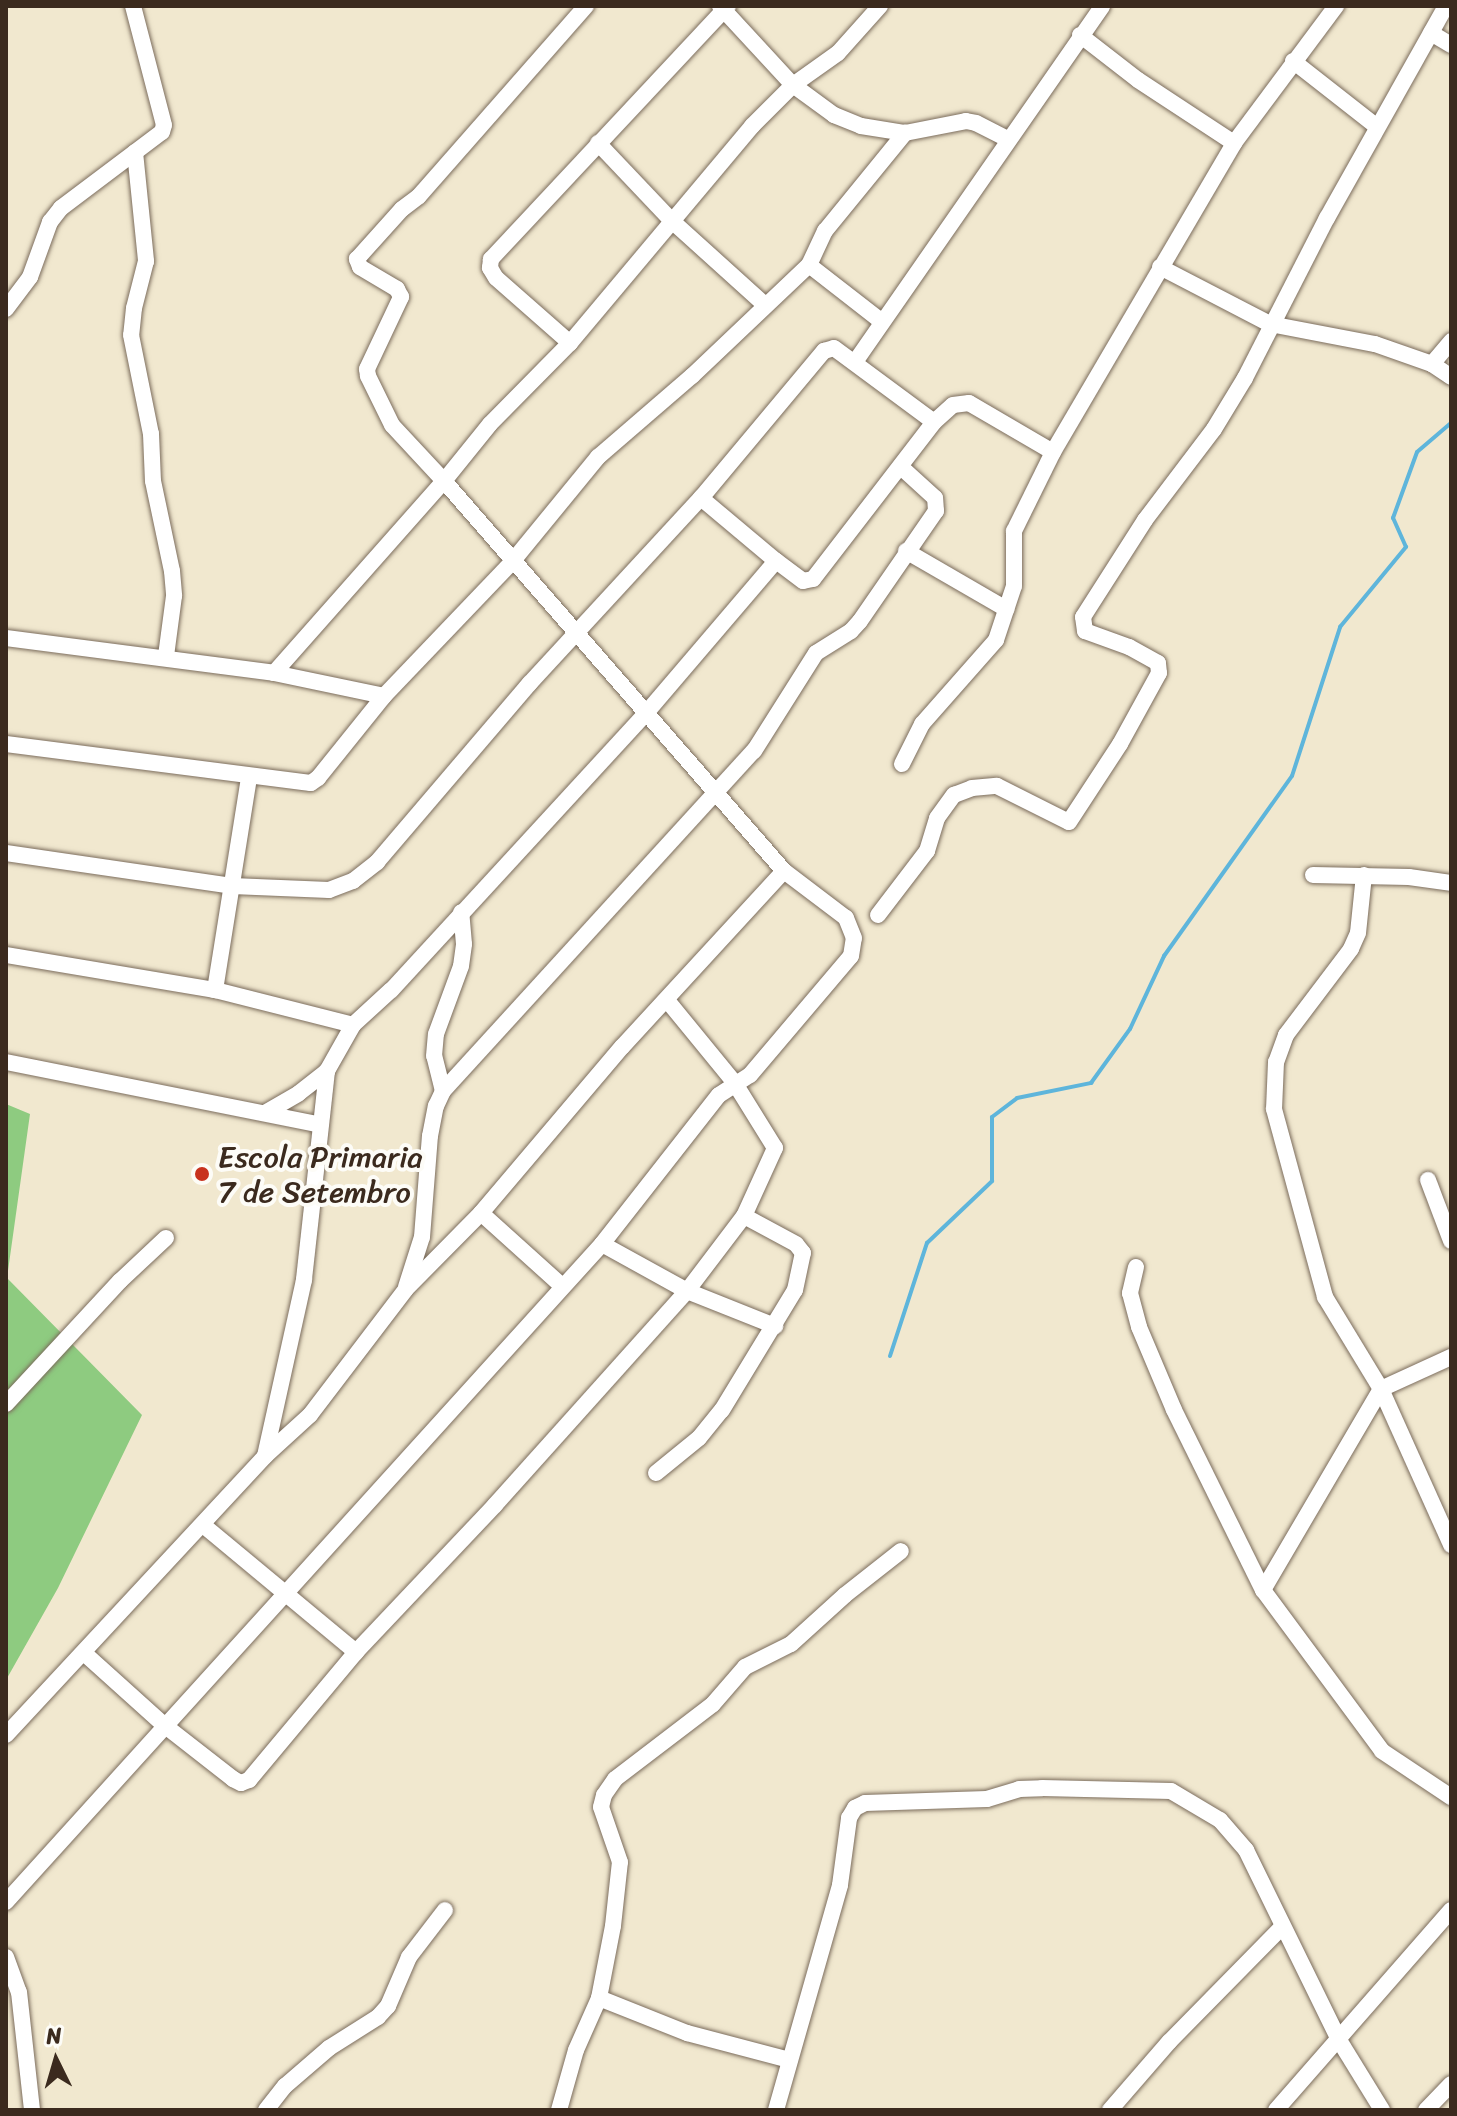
<!DOCTYPE html>
<style>
body{margin:0}
#map{position:relative;width:1457px;height:2116px;overflow:hidden;background:#f1e8cf;font-family:Sriracha,sans-serif}
div>[style]{position:absolute}
[style*='--x']{left:calc(var(--x)*1px);top:calc(var(--y)*1px);width:calc(var(--w)*1px);rotate:calc(var(--a)*1deg)}
.green>*{inset:0;background:#8ecb80}
.stream>*{height:4px;margin:-2px;padding:0 2px;transform-origin:2px;border-radius:2px;background:#5eb5db}
.roads{filter:drop-shadow(0 0 2px #7b6c5c) drop-shadow(0 0 2px #7b6c5c)}
.street>*{height:16px;margin:-8px;padding:0 8px;transform-origin:8px;border-radius:8px;background:#fff}
.dots>*{width:22px;height:22px;translate:-50% -50%;box-sizing:border-box;border:4px solid #fdfcf7;border-radius:50%}
span{translate:-50% -50%;white-space:nowrap;text-align:center;line-height:1.15;-webkit-text-stroke:8px #fdfcf7;paint-order:stroke}
.poi-label{font-size:30px;color:#3b2a1e}
.left{translate:0 -50%;text-align:left}
.frame{position:absolute;inset:0;border:8px solid #3b2a1e;pointer-events:none}
.north{position:absolute;left:16px;top:2020px;width:80px;height:80px;-webkit-text-stroke:6px #fdfcf7;paint-order:stroke;rotate:355deg;font-size:22px;font-weight:700;line-height:32px;text-align:center;color:#3b2a1e}
.north::after{content:'';display:block;margin:auto;width:28px;height:36px;background:#3b2a1e;clip-path:polygon(50% 0,100% 100%,50% 72%,0 100%)}
</style>
<div id="map">
<div class="green">
<div style="clip-path:polygon(6px 1104px,30px 1114px,7px 1278px,142px 1415px,58px 1588px,6px 1680px)"></div>
</div>
<div class="stream">
<div style="--x:890;--y:1356;--w:119;--a:-71.9"></div>
<div style="--x:927;--y:1243;--w:90;--a:-43.6"></div>
<div style="--x:992;--y:1181;--w:64;--a:-90"></div>
<div style="--x:992;--y:1117;--w:31;--a:-37"></div>
<div style="--x:1017;--y:1098;--w:76;--a:-11.5"></div>
<div style="--x:1091;--y:1083;--w:67;--a:-54.2"></div>
<div style="--x:1130;--y:1029;--w:81;--a:-65"></div>
<div style="--x:1164;--y:956;--w:221;--a:-54.6"></div>
<div style="--x:1292;--y:776;--w:157;--a:-72.1"></div>
<div style="--x:1340;--y:627;--w:104;--a:-50.5"></div>
<div style="--x:1406;--y:547;--w:32;--a:-114"></div>
<div style="--x:1393;--y:518;--w:70;--a:-70"></div>
<div style="--x:1417;--y:452;--w:45;--a:-40.5"></div>
</div>
<div class="roads">
<div class="street">
<div style="--x:720;--y:6;--w:108;--a:47.3"></div>
<div style="--x:793;--y:85;--w:51;--a:36.2"></div>
<div style="--x:834;--y:115;--w:29;--a:22"></div>
<div style="--x:861;--y:126;--w:45;--a:9"></div>
<div style="--x:905;--y:133;--w:62;--a:-11.1"></div>
<div style="--x:966;--y:121;--w:10;--a:11"></div>
<div style="--x:976;--y:123;--w:35;--a:27"></div>
<div style="--x:1431;--y:33;--w:23;--a:31"></div>
<div style="--x:1080;--y:35;--w:73;--a:37.8"></div>
<div style="--x:1138;--y:80;--w:115;--a:33.3"></div>
<div style="--x:1293;--y:61;--w:105;--a:38.1"></div>
<div style="--x:598;--y:143;--w:108;--a:46.5"></div>
<div style="--x:672;--y:221;--w:125;--a:42.1"></div>
<div style="--x:135;--y:152;--w:110;--a:84.2"></div>
<div style="--x:146;--y:261;--w:49;--a:104.3"></div>
<div style="--x:134;--y:308;--w:27;--a:96"></div>
<div style="--x:131;--y:335;--w:101;--a:78.6"></div>
<div style="--x:151;--y:434;--w:47;--a:87.6"></div>
<div style="--x:153;--y:481;--w:92;--a:78.1"></div>
<div style="--x:172;--y:571;--w:25;--a:85"></div>
<div style="--x:174;--y:596;--w:61;--a:97.6"></div>
<div style="--x:809;--y:265;--w:38;--a:-65"></div>
<div style="--x:825;--y:231;--w:127;--a:-50.8"></div>
<div style="--x:1160;--y:267;--w:124;--a:27.4"></div>
<div style="--x:1270;--y:324;--w:107;--a:10.8"></div>
<div style="--x:1375;--y:344;--w:60;--a:19.3"></div>
<div style="--x:1432;--y:364;--w:23;--a:34"></div>
<div style="--x:6;--y:309;--w:40;--a:-53"></div>
<div style="--x:30;--y:277;--w:59;--a:-70"></div>
<div style="--x:50;--y:222;--w:18;--a:-52"></div>
<div style="--x:61;--y:208;--w:126;--a:-37"></div>
<div style="--x:162;--y:132;--w:7;--a:-74"></div>
<div style="--x:164;--y:125;--w:123;--a:-104.6"></div>
<div style="--x:570;--y:343;--w:98;--a:-138.7"></div>
<div style="--x:496;--y:278;--w:12;--a:-121"></div>
<div style="--x:490;--y:268;--w:9;--a:-84"></div>
<div style="--x:491;--y:259;--w:347;--a:-46.9"></div>
<div style="--x:855;--y:362;--w:433;--a:-55.2"></div>
<div style="--x:1432;--y:364;--w:30;--a:-50"></div>
<div style="--x:934;--y:422;--w:25;--a:-42"></div>
<div style="--x:953;--y:405;--w:16;--a:-7"></div>
<div style="--x:969;--y:403;--w:97;--a:30.3"></div>
<div style="--x:1053;--y:452;--w:358;--a:-59.6"></div>
<div style="--x:1234;--y:143;--w:171;--a:-53.3"></div>
<div style="--x:701;--y:498;--w:98;--a:40"></div>
<div style="--x:906;--y:551;--w:116;--a:30.1"></div>
<div style="--x:6;--y:638;--w:270;--a:7.4"></div>
<div style="--x:274;--y:673;--w:112;--a:11.8"></div>
<div style="--x:274;--y:673;--w:256;--a:-48.5"></div>
<div style="--x:444;--y:481;--w:76;--a:-132.9"></div>
<div style="--x:392;--y:425;--w:55;--a:-116.1"></div>
<div style="--x:368;--y:376;--w:7;--a:-98"></div>
<div style="--x:367;--y:369;--w:80;--a:-64.7"></div>
<div style="--x:401;--y:297;--w:9;--a:-117"></div>
<div style="--x:397;--y:289;--w:43;--a:-149.3"></div>
<div style="--x:360;--y:267;--w:9;--a:-111"></div>
<div style="--x:357;--y:259;--w:67;--a:-48"></div>
<div style="--x:402;--y:209;--w:21;--a:-37"></div>
<div style="--x:419;--y:196;--w:253;--a:-48.7"></div>
<div style="--x:6;--y:744;--w:307;--a:7.3"></div>
<div style="--x:311;--y:783;--w:9;--a:-36"></div>
<div style="--x:318;--y:778;--w:105;--a:-51.2"></div>
<div style="--x:384;--y:696;--w:185;--a:-46.3"></div>
<div style="--x:512;--y:562;--w:136;--a:-50.7"></div>
<div style="--x:598;--y:457;--w:124;--a:-40.8"></div>
<div style="--x:692;--y:376;--w:161;--a:-43.5"></div>
<div style="--x:809;--y:265;--w:91;--a:37.9"></div>
<div style="--x:902;--y:764;--w:45;--a:-63.4"></div>
<div style="--x:922;--y:724;--w:112;--a:-48.6"></div>
<div style="--x:996;--y:640;--w:57;--a:-71.6"></div>
<div style="--x:1014;--y:586;--w:55;--a:-90"></div>
<div style="--x:1014;--y:531;--w:88;--a:-63.7"></div>
<div style="--x:6;--y:853;--w:228;--a:8.3"></div>
<div style="--x:232;--y:886;--w:97;--a:2.4"></div>
<div style="--x:329;--y:890;--w:26;--a:-21"></div>
<div style="--x:353;--y:881;--w:31;--a:-38"></div>
<div style="--x:377;--y:862;--w:235;--a:-49.5"></div>
<div style="--x:530;--y:683;--w:252;--a:-47.3"></div>
<div style="--x:701;--y:498;--w:192;--a:-50.1"></div>
<div style="--x:824;--y:351;--w:10;--a:-17"></div>
<div style="--x:834;--y:348;--w:124;--a:36.5"></div>
<div style="--x:934;--y:422;--w:198;--a:127.6"></div>
<div style="--x:813;--y:579;--w:10;--a:169"></div>
<div style="--x:803;--y:581;--w:34;--a:-143"></div>
<div style="--x:776;--y:561;--w:197;--a:130.5"></div>
<div style="--x:648;--y:711;--w:379;--a:132.6"></div>
<div style="--x:391;--y:990;--w:52;--a:137.4"></div>
<div style="--x:353;--y:1025;--w:53;--a:119.5"></div>
<div style="--x:327;--y:1071;--w:210;--a:96.3"></div>
<div style="--x:304;--y:1280;--w:180;--a:102.5"></div>
<div style="--x:1313;--y:875;--w:96;--a:1.2"></div>
<div style="--x:1409;--y:877;--w:42;--a:8.1"></div>
<div style="--x:1364;--y:875;--w:58;--a:95.9"></div>
<div style="--x:1358;--y:933;--w:17;--a:114"></div>
<div style="--x:1351;--y:949;--w:108;--a:127.1"></div>
<div style="--x:1286;--y:1035;--w:29;--a:110"></div>
<div style="--x:1276;--y:1062;--w:47;--a:92.4"></div>
<div style="--x:1274;--y:1109;--w:195;--a:74.8"></div>
<div style="--x:1325;--y:1297;--w:108;--a:58.7"></div>
<div style="--x:1381;--y:1389;--w:171;--a:65.8"></div>
<div style="--x:878;--y:915;--w:81;--a:-52.6"></div>
<div style="--x:927;--y:851;--w:34;--a:-73"></div>
<div style="--x:937;--y:818;--w:29;--a:-54"></div>
<div style="--x:954;--y:795;--w:19;--a:-21"></div>
<div style="--x:972;--y:788;--w:25;--a:-5"></div>
<div style="--x:997;--y:786;--w:80;--a:26.6"></div>
<div style="--x:1069;--y:822;--w:93;--a:-56.8"></div>
<div style="--x:1120;--y:744;--w:81;--a:-61.2"></div>
<div style="--x:1159;--y:673;--w:10;--a:-96"></div>
<div style="--x:1158;--y:663;--w:33;--a:-151"></div>
<div style="--x:1129;--y:647;--w:47;--a:-160"></div>
<div style="--x:1085;--y:631;--w:14;--a:-98"></div>
<div style="--x:1083;--y:617;--w:115;--a:-57.4"></div>
<div style="--x:1145;--y:520;--w:114;--a:-52.8"></div>
<div style="--x:1214;--y:429;--w:60;--a:-58.7"></div>
<div style="--x:1245;--y:378;--w:180;--a:-62.9"></div>
<div style="--x:1327;--y:218;--w:243;--a:-60.7"></div>
<div style="--x:6;--y:955;--w:212;--a:9.5"></div>
<div style="--x:215;--y:990;--w:142;--a:14.2"></div>
<div style="--x:215;--y:990;--w:216;--a:-80.9"></div>
<div style="--x:6;--y:1062;--w:320;--a:11.3"></div>
<div style="--x:443;--y:1091;--w:36;--a:-104"></div>
<div style="--x:434;--y:1056;--w:22;--a:-85"></div>
<div style="--x:436;--y:1034;--w:72;--a:-69.8"></div>
<div style="--x:461;--y:966;--w:22;--a:-82"></div>
<div style="--x:464;--y:944;--w:32;--a:-95"></div>
<div style="--x:265;--y:1113;--w:39;--a:-30"></div>
<div style="--x:299;--y:1093;--w:36;--a:-38"></div>
<div style="--x:1428;--y:1180;--w:65;--a:69.3"></div>
<div style="--x:481;--y:1213;--w:109;--a:42"></div>
<div style="--x:602;--y:1244;--w:97;--a:28.9"></div>
<div style="--x:687;--y:1291;--w:95;--a:21.7"></div>
<div style="--x:1136;--y:1267;--w:27;--a:103"></div>
<div style="--x:1130;--y:1293;--w:35;--a:75"></div>
<div style="--x:1139;--y:1327;--w:90;--a:67.1"></div>
<div style="--x:1174;--y:1410;--w:201;--a:63.7"></div>
<div style="--x:1263;--y:1590;--w:200;--a:53.5"></div>
<div style="--x:1382;--y:1751;--w:83;--a:33.7"></div>
<div style="--x:406;--y:1287;--w:52;--a:-72.3"></div>
<div style="--x:422;--y:1237;--w:101;--a:-85.5"></div>
<div style="--x:430;--y:1136;--w:31;--a:-79"></div>
<div style="--x:436;--y:1106;--w:17;--a:-65"></div>
<div style="--x:443;--y:1091;--w:461;--a:-47.6"></div>
<div style="--x:754;--y:751;--w:116;--a:-57.7"></div>
<div style="--x:816;--y:653;--w:41;--a:-32.2"></div>
<div style="--x:851;--y:631;--w:13;--a:-48"></div>
<div style="--x:860;--y:621;--w:134;--a:-55.4"></div>
<div style="--x:936;--y:511;--w:13;--a:-94"></div>
<div style="--x:935;--y:498;--w:47;--a:-137.6"></div>
<div style="--x:6;--y:1404;--w:168;--a:-47.2"></div>
<div style="--x:120;--y:1281;--w:63;--a:-43.1"></div>
<div style="--x:656;--y:1473;--w:55;--a:-39.1"></div>
<div style="--x:699;--y:1438;--w:36;--a:-51"></div>
<div style="--x:722;--y:1410;--w:140;--a:-58.7"></div>
<div style="--x:795;--y:1290;--w:38;--a:-78"></div>
<div style="--x:803;--y:1253;--w:11;--a:-128"></div>
<div style="--x:796;--y:1244;--w:59;--a:-151.7"></div>
<div style="--x:203;--y:1525;--w:199;--a:39.7"></div>
<div style="--x:1263;--y:1590;--w:233;--a:-59.6"></div>
<div style="--x:1381;--y:1389;--w:77;--a:-24.6"></div>
<div style="--x:84;--y:1653;--w:108;--a:42"></div>
<div style="--x:164;--y:1725;--w:88;--a:38"></div>
<div style="--x:233;--y:1779;--w:9;--a:27"></div>
<div style="--x:241;--y:1783;--w:9;--a:-21"></div>
<div style="--x:249;--y:1780;--w:167;--a:-50.1"></div>
<div style="--x:356;--y:1652;--w:202;--a:-46.6"></div>
<div style="--x:495;--y:1505;--w:288;--a:-48.1"></div>
<div style="--x:687;--y:1291;--w:94;--a:-52.8"></div>
<div style="--x:744;--y:1216;--w:75;--a:-65.5"></div>
<div style="--x:775;--y:1148;--w:78;--a:-121.8"></div>
<div style="--x:734;--y:1082;--w:106;--a:-129.3"></div>
<div style="--x:6;--y:1735;--w:381;--a:-47.1"></div>
<div style="--x:265;--y:1456;--w:61;--a:-42.3"></div>
<div style="--x:310;--y:1415;--w:158;--a:-52.7"></div>
<div style="--x:406;--y:1289;--w:107;--a:-45.4"></div>
<div style="--x:481;--y:1213;--w:218;--a:-49.7"></div>
<div style="--x:622;--y:1047;--w:239;--a:-47.4"></div>
<div style="--x:6;--y:1902;--w:888;--a:-47.83"></div>
<div style="--x:602;--y:1244;--w:189;--a:-51.9"></div>
<div style="--x:719;--y:1095;--w:37;--a:-33"></div>
<div style="--x:750;--y:1075;--w:156;--a:-49.7"></div>
<div style="--x:851;--y:956;--w:18;--a:-81"></div>
<div style="--x:854;--y:938;--w:22;--a:-112"></div>
<div style="--x:846;--y:918;--w:78;--a:-142.8"></div>
<div style="--x:784;--y:871;--w:517;--a:-131.08"></div>
<div style="--x:444;--y:481;--w:73;--a:-51.1"></div>
<div style="--x:490;--y:424;--w:114;--a:-45.4"></div>
<div style="--x:570;--y:343;--w:283;--a:-50"></div>
<div style="--x:752;--y:126;--w:58;--a:-45"></div>
<div style="--x:793;--y:85;--w:55;--a:-35.4"></div>
<div style="--x:838;--y:53;--w:63;--a:-48.2"></div>
<div style="--x:6;--y:1957;--w:37;--a:70"></div>
<div style="--x:19;--y:1992;--w:119;--a:83.7"></div>
<div style="--x:599;--y:1998;--w:95;--a:21.7"></div>
<div style="--x:687;--y:2033;--w:106;--a:14.8"></div>
<div style="--x:266;--y:2110;--w:31;--a:-52"></div>
<div style="--x:285;--y:2086;--w:58;--a:-40.8"></div>
<div style="--x:329;--y:2048;--w:58;--a:-32.3"></div>
<div style="--x:378;--y:2017;--w:15;--a:-48"></div>
<div style="--x:388;--y:2006;--w:53;--a:-66.8"></div>
<div style="--x:409;--y:1957;--w:59;--a:-52.5"></div>
<div style="--x:559;--y:2110;--w:62;--a:-74.2"></div>
<div style="--x:576;--y:2050;--w:57;--a:-66.1"></div>
<div style="--x:599;--y:1998;--w:73;--a:-79"></div>
<div style="--x:613;--y:1926;--w:64;--a:-83.8"></div>
<div style="--x:620;--y:1862;--w:58;--a:-109.1"></div>
<div style="--x:601;--y:1807;--w:12;--a:-76"></div>
<div style="--x:604;--y:1795;--w:19;--a:-55"></div>
<div style="--x:615;--y:1779;--w:123;--a:-37.4"></div>
<div style="--x:713;--y:1704;--w:49;--a:-49.1"></div>
<div style="--x:745;--y:1667;--w:51;--a:-26.6"></div>
<div style="--x:791;--y:1644;--w:73;--a:-42.2"></div>
<div style="--x:845;--y:1595;--w:71;--a:-38.2"></div>
<div style="--x:776;--y:2110;--w:234;--a:-74.1"></div>
<div style="--x:840;--y:1885;--w:68;--a:-82.3"></div>
<div style="--x:849;--y:1818;--w:12;--a:-59"></div>
<div style="--x:855;--y:1808;--w:11;--a:-27"></div>
<div style="--x:865;--y:1803;--w:122;--a:-1.9"></div>
<div style="--x:987;--y:1799;--w:34;--a:-17"></div>
<div style="--x:1019;--y:1789;--w:23;--a:-2"></div>
<div style="--x:1042;--y:1788;--w:129;--a:1.3"></div>
<div style="--x:1171;--y:1791;--w:57;--a:30.6"></div>
<div style="--x:1220;--y:1820;--w:40;--a:49"></div>
<div style="--x:1246;--y:1850;--w:212;--a:63.9"></div>
<div style="--x:1339;--y:2040;--w:82;--a:58.4"></div>
<div style="--x:1110;--y:2110;--w:90;--a:-49.1"></div>
<div style="--x:1169;--y:2042;--w:160;--a:-45.5"></div>
<div style="--x:1276;--y:2110;--w:266;--a:-48.8"></div>
<div style="--x:1426;--y:2110;--w:36;--a:-46"></div>
</div>
</div>
<div class="dots">
<div style="left:202px;top:1174px;background:#c8321e"></div>
</div>
<div class="poi-label">
<span class="left" style="left:218px;top:1174px">Escola Primaria<br>7 de Setembro</span>
</div>
<div class="frame"></div>
<div class="north">N</div>
</div>
